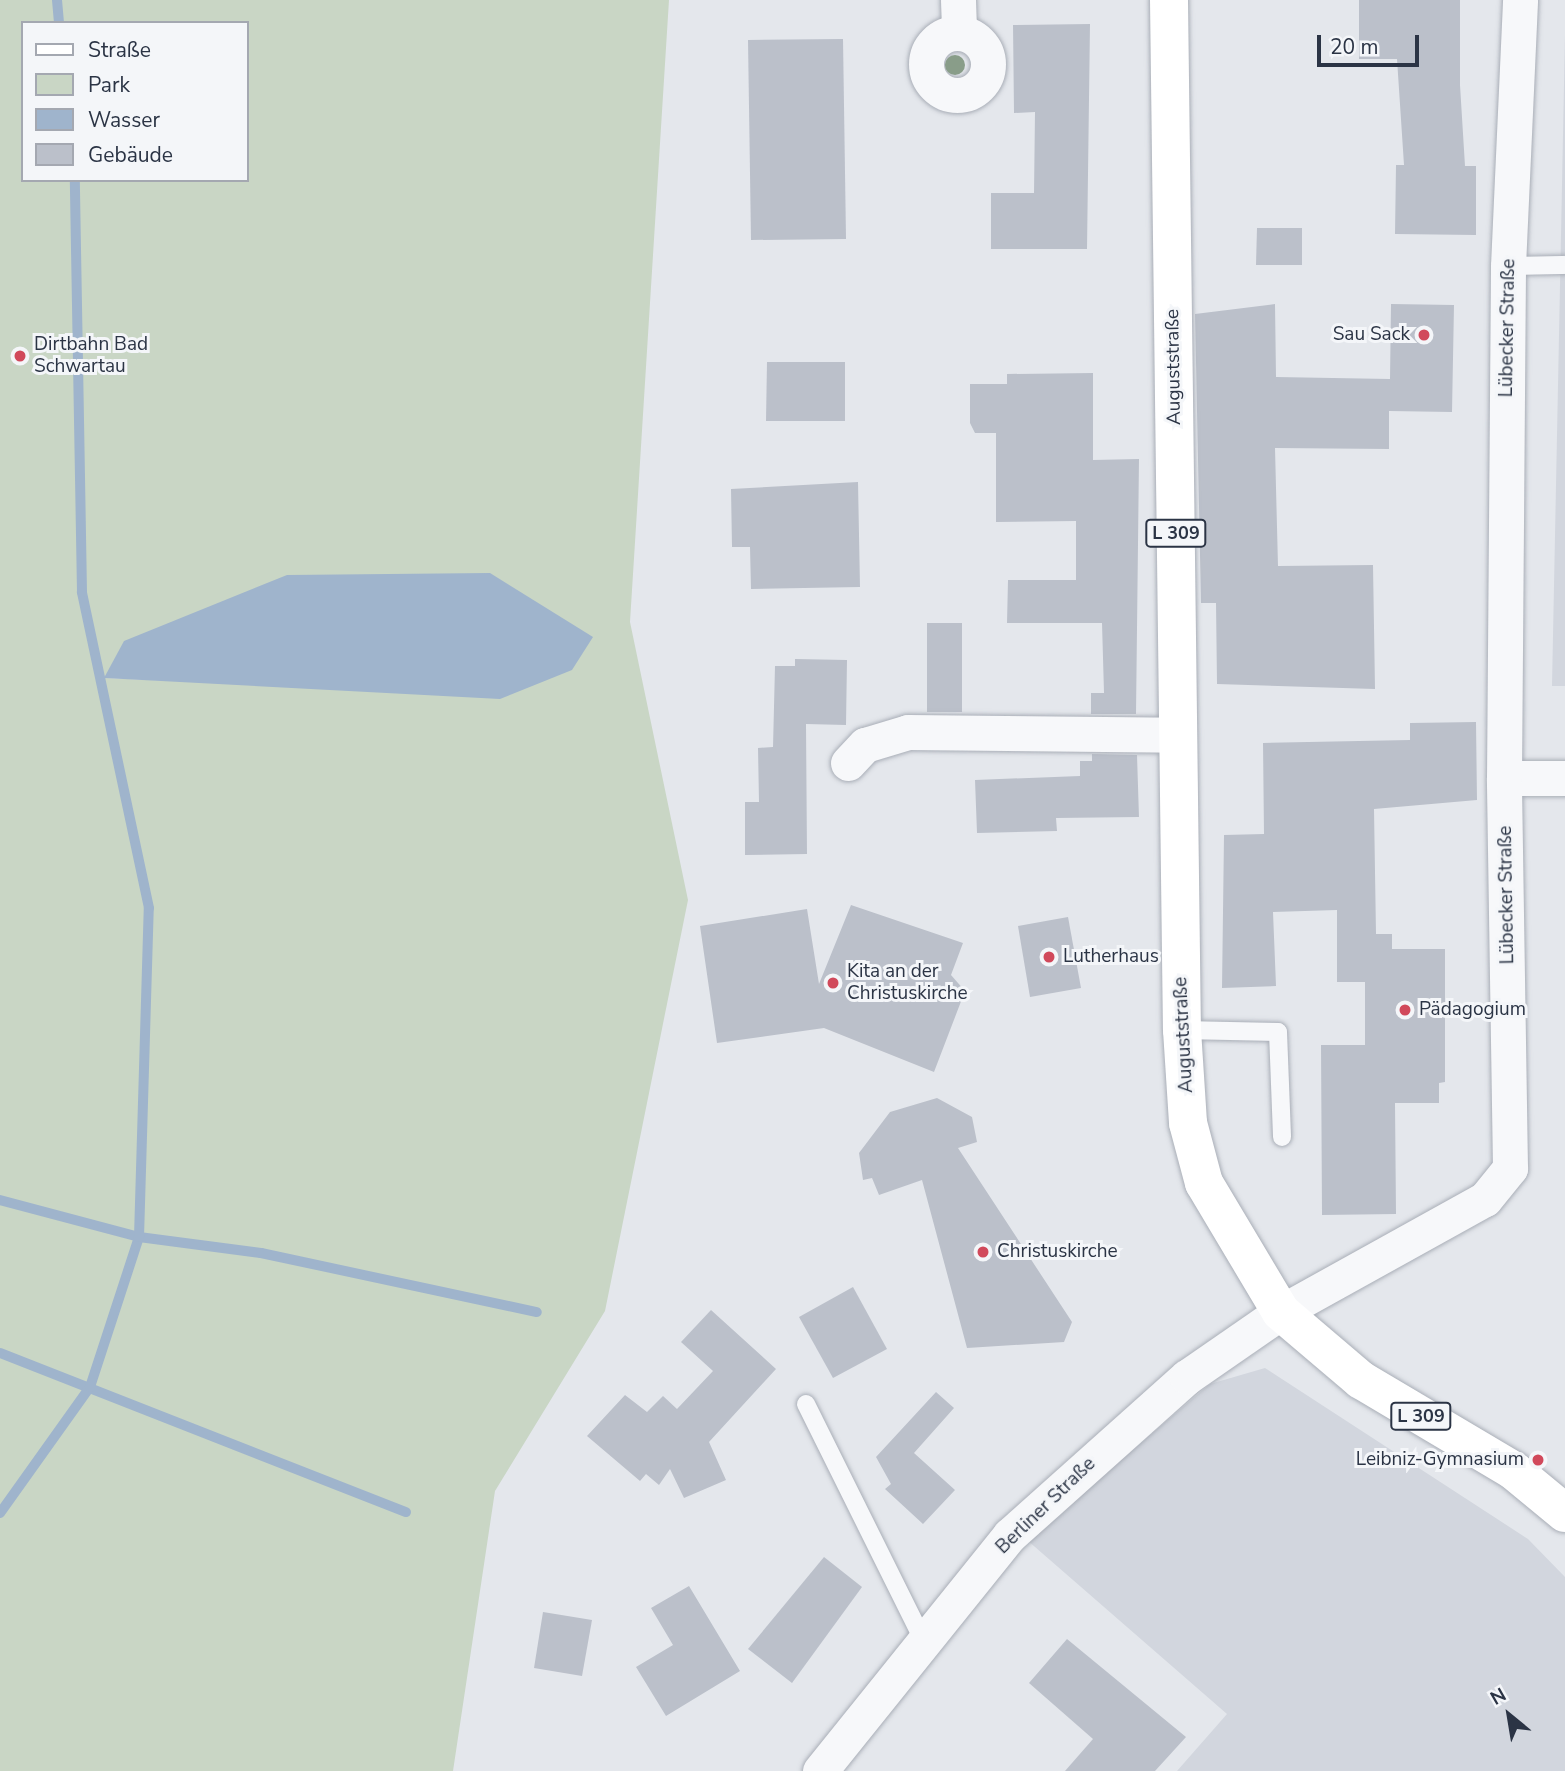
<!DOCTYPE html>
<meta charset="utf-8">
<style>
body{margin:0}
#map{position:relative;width:1565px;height:1771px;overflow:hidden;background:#e4e7ec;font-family:"Nunito Sans",sans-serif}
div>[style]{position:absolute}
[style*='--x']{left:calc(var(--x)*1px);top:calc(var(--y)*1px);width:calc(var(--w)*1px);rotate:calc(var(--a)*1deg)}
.built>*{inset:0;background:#d2d6de}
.green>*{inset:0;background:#c9d6c5}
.water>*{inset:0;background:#9fb4cc}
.stream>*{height:10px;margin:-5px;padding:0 5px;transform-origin:5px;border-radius:5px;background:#9fb4cc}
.building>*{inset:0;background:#bbc0ca}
.roads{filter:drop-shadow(0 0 2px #a9aeb7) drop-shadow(0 0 2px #a9aeb7)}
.lane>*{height:18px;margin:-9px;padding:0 9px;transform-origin:9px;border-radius:9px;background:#f7f8fa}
.street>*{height:35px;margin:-17.5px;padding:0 17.5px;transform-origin:17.5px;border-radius:17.5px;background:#f7f8fa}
.street>.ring{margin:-17.5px;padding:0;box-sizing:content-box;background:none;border:35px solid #f7f8fa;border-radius:50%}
.primary>*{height:38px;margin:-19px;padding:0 19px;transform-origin:19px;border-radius:19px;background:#fff}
.trees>*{width:20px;height:20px;margin:-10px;border-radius:50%;background:#899d89}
.dots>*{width:19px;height:19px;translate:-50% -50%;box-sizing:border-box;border:4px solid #f4f6f9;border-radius:50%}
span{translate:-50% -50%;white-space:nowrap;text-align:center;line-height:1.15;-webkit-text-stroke:6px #f4f6f9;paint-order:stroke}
.shield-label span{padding:2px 5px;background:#f4f6f9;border:2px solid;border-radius:5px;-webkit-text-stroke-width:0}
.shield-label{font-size:18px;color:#2b3445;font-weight:700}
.street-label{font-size:19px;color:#2b3445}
.poi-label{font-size:19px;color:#2b3445}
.right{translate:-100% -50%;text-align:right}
.left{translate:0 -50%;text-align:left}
.legend{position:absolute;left:21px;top:21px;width:228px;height:161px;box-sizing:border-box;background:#f4f6f9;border:2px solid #a4a8b1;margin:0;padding:9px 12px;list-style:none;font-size:21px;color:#2b3445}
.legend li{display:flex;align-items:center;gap:14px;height:35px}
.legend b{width:35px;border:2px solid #a4a8b1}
.north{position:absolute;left:1474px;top:1680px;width:70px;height:70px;-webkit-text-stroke:5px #f4f6f9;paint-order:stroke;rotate:330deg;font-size:19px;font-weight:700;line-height:28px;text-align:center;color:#2b3445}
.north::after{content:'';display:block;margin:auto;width:24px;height:32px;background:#2b3445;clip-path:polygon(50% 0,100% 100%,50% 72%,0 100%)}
.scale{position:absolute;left:1317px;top:35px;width:102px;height:32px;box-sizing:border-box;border:4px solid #2b3445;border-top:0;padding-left:9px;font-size:21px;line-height:24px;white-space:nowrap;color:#2b3445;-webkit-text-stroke:5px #f4f6f9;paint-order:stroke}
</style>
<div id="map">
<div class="built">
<div style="clip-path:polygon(1565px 35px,1565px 686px,1552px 686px)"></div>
<div style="clip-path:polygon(1265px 1368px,1528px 1539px,1565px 1577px,1565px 1771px,1177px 1771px,1227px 1714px,1027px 1540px,1210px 1384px)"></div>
</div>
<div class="green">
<div style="clip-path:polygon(evenodd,0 0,669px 0,630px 622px,688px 900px,605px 1311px,495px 1491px,453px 1771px,0 1771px,0 0,23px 23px,247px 23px,247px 180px,23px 180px,23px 23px,0 0,592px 638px,266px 685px,105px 678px,592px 638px)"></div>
</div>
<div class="water">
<div style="clip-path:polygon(490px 573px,593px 637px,572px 670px,500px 699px,104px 678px,124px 641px,287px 575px)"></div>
</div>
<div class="stream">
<div style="--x:57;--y:0;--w:23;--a:85"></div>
<div style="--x:0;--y:1200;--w:144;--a:14.9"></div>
<div style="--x:139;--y:1237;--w:123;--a:7.5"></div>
<div style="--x:261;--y:1253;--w:282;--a:12.1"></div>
<div style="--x:0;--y:1353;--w:436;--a:21.4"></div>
<div style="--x:0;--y:1513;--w:155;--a:-54.5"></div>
<div style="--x:90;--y:1387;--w:158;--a:-71.9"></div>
<div style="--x:139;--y:1237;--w:329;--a:-88.3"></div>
<div style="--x:149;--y:908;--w:323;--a:-102"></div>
<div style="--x:82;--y:592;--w:412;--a:-91"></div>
</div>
<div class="building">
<div style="clip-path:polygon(1359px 0,1460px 0,1460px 85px,1465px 166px,1476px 166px,1476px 235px,1395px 234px,1396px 165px,1404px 165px,1397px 59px,1359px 59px)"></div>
<div style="clip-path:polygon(1090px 24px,1087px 249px,991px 249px,991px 193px,1034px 193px,1035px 112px,1014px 113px,1013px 25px)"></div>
<div style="clip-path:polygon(843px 39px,846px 239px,751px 240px,748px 40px)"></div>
<div style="clip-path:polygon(1257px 228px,1302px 228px,1302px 265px,1256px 265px)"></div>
<div style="clip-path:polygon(1275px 304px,1276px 377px,1390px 379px,1391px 304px,1454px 305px,1452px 412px,1389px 411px,1389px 449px,1275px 448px,1278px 566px,1373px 565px,1375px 689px,1217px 684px,1216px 603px,1201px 603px,1195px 314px)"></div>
<div style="clip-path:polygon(767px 362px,845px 362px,845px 421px,766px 421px)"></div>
<div style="clip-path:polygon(1093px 373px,1093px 460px,1139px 459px,1136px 714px,1091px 714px,1091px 693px,1104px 693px,1102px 623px,1007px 623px,1008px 580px,1076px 580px,1076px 521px,996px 522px,996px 433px,975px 433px,970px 423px,970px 384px,1007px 384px,1007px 374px)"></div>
<div style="clip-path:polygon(858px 482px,860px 587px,751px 589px,750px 547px,732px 547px,731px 489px)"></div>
<div style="clip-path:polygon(927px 623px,962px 623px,962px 712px,927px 712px)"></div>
<div style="clip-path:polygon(795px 659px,847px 660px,846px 725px,806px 724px,807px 854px,745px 855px,745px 802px,759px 802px,758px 748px,773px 747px,775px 666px,795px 666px)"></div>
<div style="clip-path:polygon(1476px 722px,1477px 800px,1374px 809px,1376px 934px,1392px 934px,1392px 949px,1445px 949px,1445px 1082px,1439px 1083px,1439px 1103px,1395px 1103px,1396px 1214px,1322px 1215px,1321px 1045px,1365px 1045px,1365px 982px,1337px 982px,1337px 910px,1273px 912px,1276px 986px,1222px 988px,1224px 835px,1264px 834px,1263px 743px,1410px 740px,1410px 723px)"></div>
<div style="clip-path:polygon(1092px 754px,1137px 755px,1139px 817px,1056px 818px,1057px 831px,977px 833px,975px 780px,1080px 776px,1080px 761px,1092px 761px)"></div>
<div style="clip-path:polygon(851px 905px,963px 943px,951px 975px,965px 991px,934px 1072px,824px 1028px,717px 1043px,700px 926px,807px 909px,819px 984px)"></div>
<div style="clip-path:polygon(1068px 917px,1081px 988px,1030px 997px,1018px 926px)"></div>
<div style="clip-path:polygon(937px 1098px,972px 1117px,977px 1142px,958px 1148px,1072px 1322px,1064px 1342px,967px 1348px,922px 1180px,879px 1195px,872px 1178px,863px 1180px,859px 1153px,890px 1112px)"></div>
<div style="clip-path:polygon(853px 1287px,887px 1349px,833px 1378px,799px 1317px)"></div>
<div style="clip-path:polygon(711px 1310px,776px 1369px,709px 1442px,726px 1480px,684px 1498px,670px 1469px,659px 1485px,646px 1474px,640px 1481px,587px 1436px,625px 1395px,647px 1412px,663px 1396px,677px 1409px,713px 1371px,681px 1342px)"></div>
<div style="clip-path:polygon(936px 1392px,954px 1408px,914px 1453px,955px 1490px,923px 1524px,885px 1489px,891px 1484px,876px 1457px)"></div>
<div style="clip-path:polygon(824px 1557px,862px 1587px,792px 1683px,748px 1649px)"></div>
<div style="clip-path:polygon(689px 1586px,740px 1671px,666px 1716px,636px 1667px,673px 1645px,651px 1608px)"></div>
<div style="clip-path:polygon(543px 1612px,592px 1620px,582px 1676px,534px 1668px)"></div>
<div style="clip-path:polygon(1067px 1639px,1186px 1737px,1155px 1771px,1065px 1771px,1093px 1739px,1029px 1683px)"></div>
</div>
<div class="roads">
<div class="lane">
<div style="--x:1508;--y:266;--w:57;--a:-1"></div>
<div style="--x:1182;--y:1030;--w:96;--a:1.2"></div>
<div style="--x:1278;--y:1032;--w:105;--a:87.8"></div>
<div style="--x:806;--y:1404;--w:266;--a:63.6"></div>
</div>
<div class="street">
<div style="--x:958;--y:0;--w:32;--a:88"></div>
<div class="ring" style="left:926px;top:33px;width:27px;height:27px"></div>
<div style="--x:848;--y:763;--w:25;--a:-47"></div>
<div style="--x:865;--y:745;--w:45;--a:-16.8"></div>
<div style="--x:908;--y:732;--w:270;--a:0.6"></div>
<div style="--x:1504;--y:778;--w:61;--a:0"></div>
<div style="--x:820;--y:1771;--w:303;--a:-51.2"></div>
<div style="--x:1010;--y:1535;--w:237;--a:-41.8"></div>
<div style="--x:1187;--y:1377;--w:114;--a:-34.7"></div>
<div style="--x:1281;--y:1312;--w:233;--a:-29"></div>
<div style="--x:1485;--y:1199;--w:40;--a:-51"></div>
<div style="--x:1510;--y:1168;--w:390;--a:-90.9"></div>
<div style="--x:1504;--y:778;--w:512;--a:-89.55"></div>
<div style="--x:1508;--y:266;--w:266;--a:-87.4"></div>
</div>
<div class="primary">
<div style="--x:1169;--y:0;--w:1030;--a:89.28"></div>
<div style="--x:1182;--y:1030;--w:93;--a:86.3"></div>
<div style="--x:1188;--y:1123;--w:62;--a:75.1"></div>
<div style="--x:1204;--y:1183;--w:150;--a:59.2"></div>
<div style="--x:1281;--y:1312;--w:105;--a:40.4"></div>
<div style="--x:1361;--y:1380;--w:178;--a:30.7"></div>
<div style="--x:1514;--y:1471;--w:66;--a:39.5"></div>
</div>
</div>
<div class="trees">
<div style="left:955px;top:65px"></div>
</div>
<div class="dots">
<div style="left:1424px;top:335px;background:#d1495b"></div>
<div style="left:20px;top:356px;background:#d1495b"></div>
<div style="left:1049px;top:957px;background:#d1495b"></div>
<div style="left:833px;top:983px;background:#d1495b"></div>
<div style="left:1405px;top:1010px;background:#d1495b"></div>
<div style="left:983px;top:1252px;background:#d1495b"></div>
<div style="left:1538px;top:1460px;background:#d1495b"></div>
</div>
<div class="shield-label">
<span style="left:1176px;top:533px">L 309</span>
<span style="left:1421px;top:1416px">L 309</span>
</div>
<div class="street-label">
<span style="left:1508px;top:328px;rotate:-89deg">Lübecker Straße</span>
<span style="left:1174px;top:367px;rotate:-91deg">Auguststraße</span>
<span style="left:1507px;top:895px;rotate:-91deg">Lübecker Straße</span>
<span style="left:1184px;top:1035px;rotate:-93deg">Auguststraße</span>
<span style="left:1046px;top:1506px;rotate:-44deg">Berliner Straße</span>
</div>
<div class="poi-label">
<span class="right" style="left:1410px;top:335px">Sau Sack</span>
<span class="left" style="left:34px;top:356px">Dirtbahn Bad<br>Schwartau</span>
<span class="left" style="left:1063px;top:957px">Lutherhaus</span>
<span class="left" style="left:847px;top:983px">Kita an der<br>Christuskirche</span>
<span class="left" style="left:1419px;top:1010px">Pädagogium</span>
<span class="left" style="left:997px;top:1252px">Christuskirche</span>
<span class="right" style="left:1524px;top:1460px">Leibniz-Gymnasium</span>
</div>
<ul class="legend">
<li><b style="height:9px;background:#fff"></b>Straße</li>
<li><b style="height:19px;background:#c9d6c5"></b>Park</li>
<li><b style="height:19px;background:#9fb4cc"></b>Wasser</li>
<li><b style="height:19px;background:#bbc0ca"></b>Gebäude</li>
</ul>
<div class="north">N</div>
<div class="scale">20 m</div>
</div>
